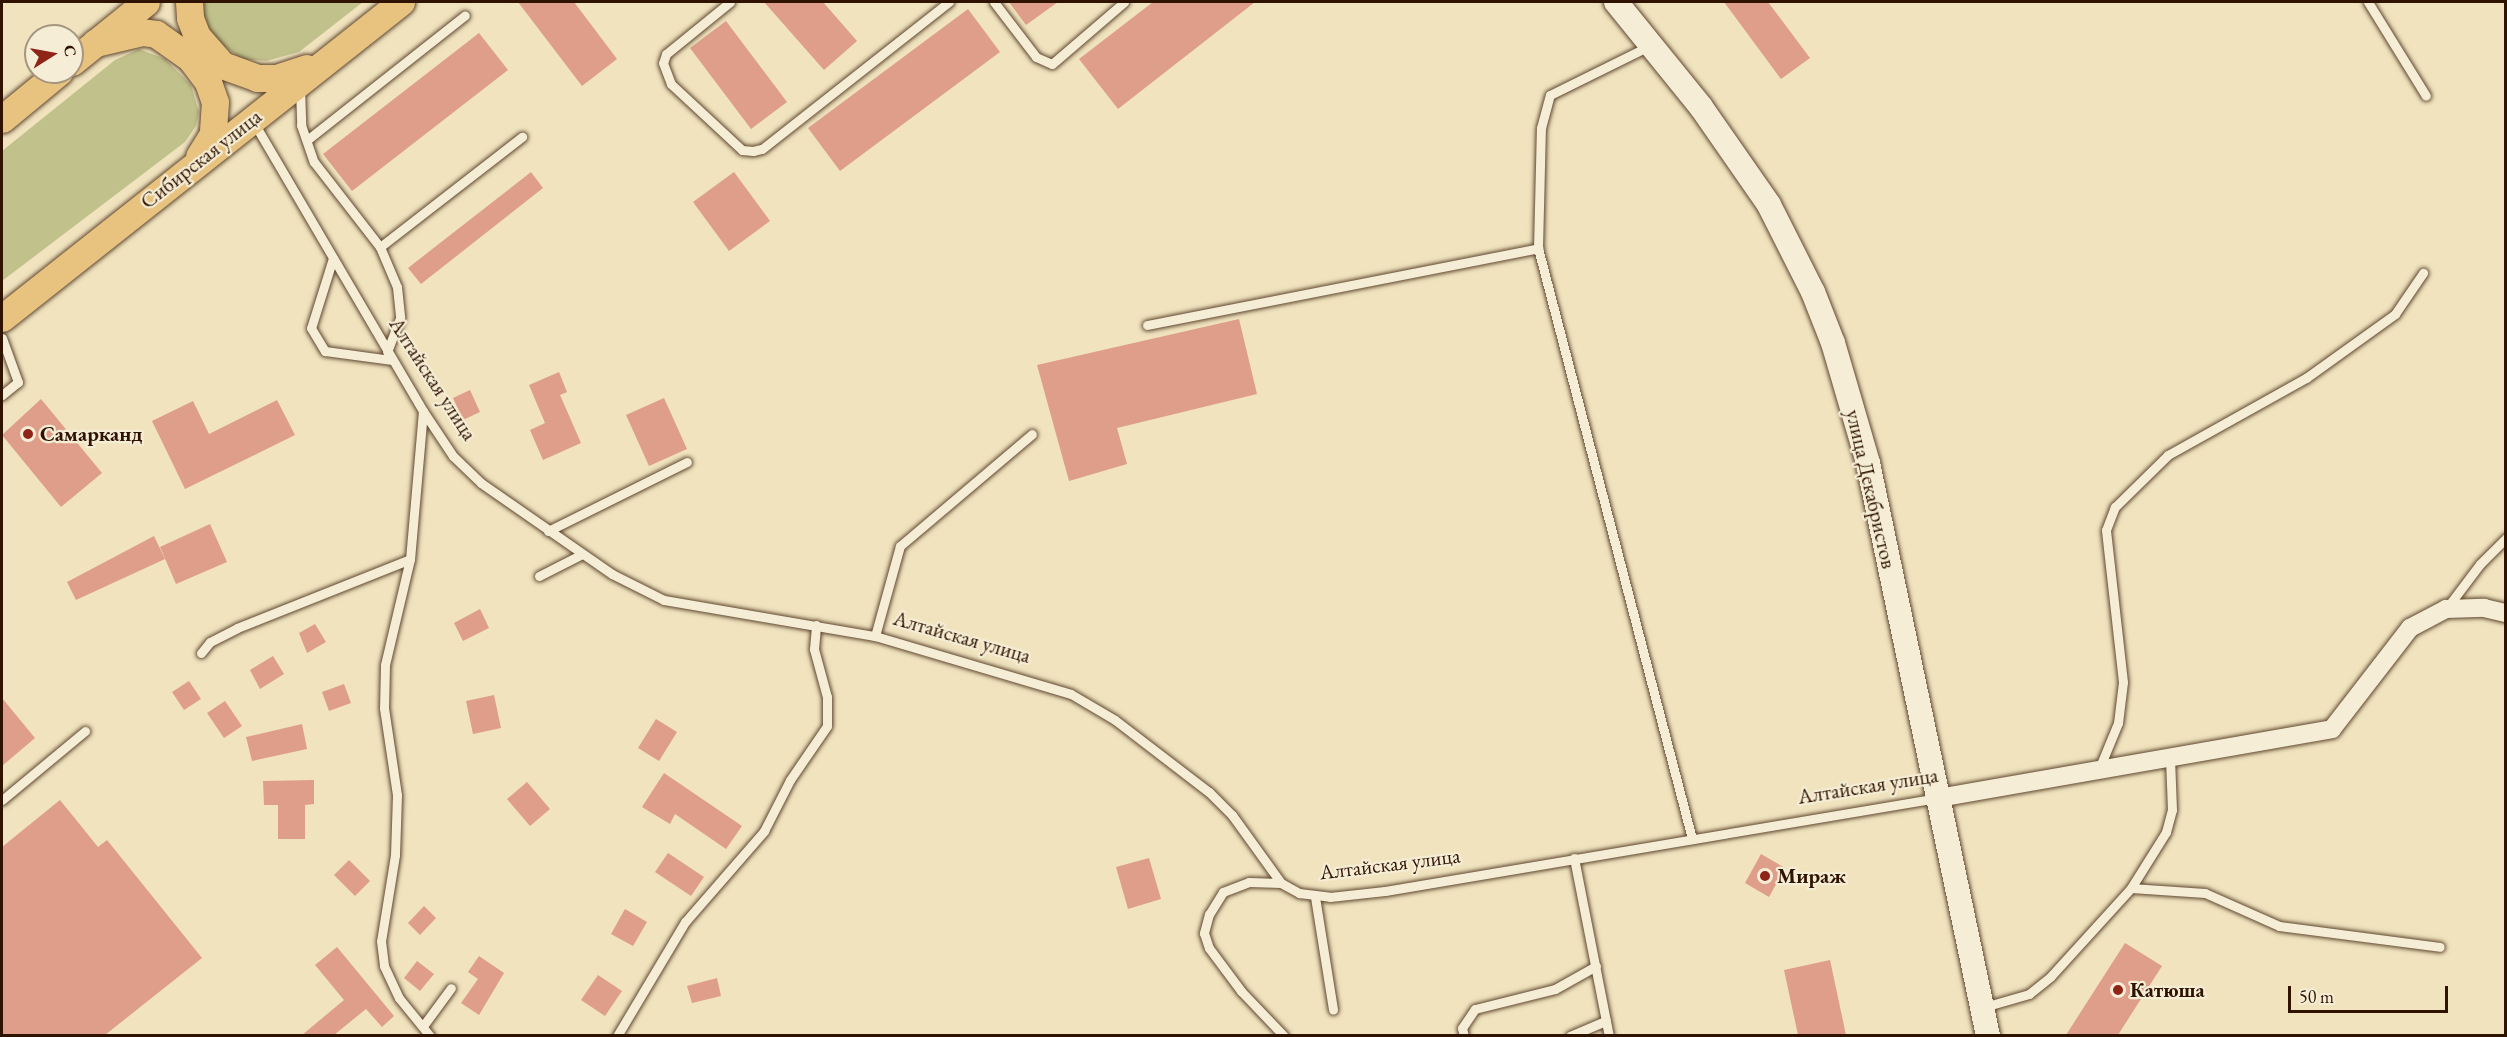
<!DOCTYPE html>
<meta charset="utf-8">
<style>
body{margin:0}
#map{position:relative;width:2507px;height:1037px;overflow:hidden;background:#f0e3be;font-family:"EB Garamond",serif}
div>[style]{position:absolute}
[style*='--x']{left:calc(var(--x)*1px);top:calc(var(--y)*1px);width:calc(var(--w)*1px);rotate:calc(var(--a)*1deg)}
.green>*{inset:0;background:#c1c18c}
.building>*{inset:0;background:#de9e8a}
.roads{filter:drop-shadow(0 0 2px #5f4730) drop-shadow(0 0 2px #5f4730)}
.lane>*{height:9px;margin:-4.5px;padding:0 4.5px;transform-origin:4.5px;border-radius:4.5px;background:#f5edd5}
.street>*{height:18px;margin:-9px;padding:0 9px;transform-origin:9px;border-radius:9px;background:#f5edd5}
.secondary>*{height:24px;margin:-12px;padding:0 12px;transform-origin:12px;border-radius:12px;background:#f5edd5}
.primary>*{height:27px;margin:-13.5px;padding:0 13.5px;transform-origin:13.5px;border-radius:13.5px;background:#e8c27f}
.dots>*{width:16px;height:16px;translate:-50% -50%;box-sizing:border-box;border:3px solid #f5edd5;border-radius:50%}
span{translate:-50% -50%;white-space:nowrap;text-align:center;line-height:1.15;-webkit-text-stroke:4.5px #f5edd5;paint-order:stroke}
.street-label{font-size:21px;color:#2f1300}
.poi-label{font-size:21px;color:#2f1300;font-weight:700}
.left{translate:0 -50%;text-align:left}
.frame{position:absolute;inset:0;border:3px solid #2f1300;pointer-events:none}
.north{position:absolute;left:24px;top:24px;width:60px;height:60px;box-sizing:border-box;background:#f5edd5;border:2px solid #a69680;border-radius:50%;rotate:79deg;font-size:16px;font-weight:700;line-height:24px;text-align:center;color:#2f1300}
.north::after{content:'';display:block;margin:auto;width:21px;height:27px;background:#8f2418;clip-path:polygon(50% 0,100% 100%,50% 72%,0 100%)}
.scale{position:absolute;left:2288px;top:986px;width:160px;height:27px;box-sizing:border-box;border:3px solid #2f1300;border-top:0;padding-left:8px;font-size:18px;line-height:21px;white-space:nowrap;color:#2f1300;-webkit-text-stroke:4px #f5edd5;paint-order:stroke}
</style>
<div id="map">
<div class="green">
<div style="clip-path:polygon(203px 2px,363px 2px,299px 52px,266px 61px,242px 59px,211px 37px,203px 22px)"></div>
<div style="clip-path:polygon(139px 49px,165px 59px,191px 85px,199px 112px,196px 126px,185px 142px,2px 281px,2px 151px,115px 60px)"></div>
</div>
<div class="building">
<div style="clip-path:polygon(518px 2px,574px 2px,617px 59px,582px 86px)"></div>
<div style="clip-path:polygon(764px 2px,823px 2px,857px 41px,824px 70px)"></div>
<div style="clip-path:polygon(1009px 2px,1058px 2px,1026px 25px)"></div>
<div style="clip-path:polygon(1153px 2px,1255px 2px,1118px 109px,1079px 59px)"></div>
<div style="clip-path:polygon(1724px 2px,1768px 2px,1810px 58px,1781px 79px)"></div>
<div style="clip-path:polygon(968px 9px,1000px 52px,840px 171px,808px 128px)"></div>
<div style="clip-path:polygon(726px 21px,787px 102px,751px 129px,690px 48px)"></div>
<div style="clip-path:polygon(479px 33px,508px 70px,352px 191px,323px 154px)"></div>
<div style="clip-path:polygon(531px 172px,543px 188px,421px 284px,408px 268px)"></div>
<div style="clip-path:polygon(734px 172px,770px 221px,729px 251px,693px 202px)"></div>
<div style="clip-path:polygon(1239px 319px,1257px 394px,1117px 428px,1127px 464px,1069px 481px,1037px 365px)"></div>
<div style="clip-path:polygon(559px 372px,567px 392px,560px 395px,581px 443px,543px 460px,530px 430px,545px 423px,529px 385px)"></div>
<div style="clip-path:polygon(470px 390px,480px 412px,463px 420px,453px 398px)"></div>
<div style="clip-path:polygon(664px 398px,687px 449px,649px 466px,626px 415px)"></div>
<div style="clip-path:polygon(41px 399px,102px 473px,61px 507px,2px 435px)"></div>
<div style="clip-path:polygon(277px 400px,295px 435px,185px 489px,152px 421px,193px 401px,209px 434px)"></div>
<div style="clip-path:polygon(210px 524px,227px 562px,176px 584px,160px 547px)"></div>
<div style="clip-path:polygon(154px 536px,165px 559px,76px 600px,67px 582px)"></div>
<div style="clip-path:polygon(480px 609px,489px 628px,463px 641px,454px 623px)"></div>
<div style="clip-path:polygon(315px 624px,326px 642px,307px 653px,299px 633px)"></div>
<div style="clip-path:polygon(273px 656px,284px 674px,260px 689px,250px 670px)"></div>
<div style="clip-path:polygon(189px 681px,201px 699px,184px 710px,172px 692px)"></div>
<div style="clip-path:polygon(344px 684px,351px 703px,329px 711px,322px 692px)"></div>
<div style="clip-path:polygon(494px 695px,501px 728px,473px 734px,466px 701px)"></div>
<div style="clip-path:polygon(2px 698px,35px 738px,2px 766px)"></div>
<div style="clip-path:polygon(225px 701px,242px 726px,224px 738px,207px 713px)"></div>
<div style="clip-path:polygon(656px 719px,677px 732px,659px 761px,638px 748px)"></div>
<div style="clip-path:polygon(302px 724px,307px 749px,252px 761px,246px 737px)"></div>
<div style="clip-path:polygon(664px 773px,742px 826px,726px 849px,675px 814px,670px 824px,642px 807px)"></div>
<div style="clip-path:polygon(314px 780px,314px 804px,305px 805px,305px 839px,278px 839px,278px 805px,264px 805px,263px 781px)"></div>
<div style="clip-path:polygon(527px 782px,550px 809px,530px 826px,507px 799px)"></div>
<div style="clip-path:polygon(60px 800px,98px 847px,107px 840px,202px 958px,105px 1035px,2px 1035px,2px 847px)"></div>
<div style="clip-path:polygon(668px 853px,704px 877px,691px 896px,655px 872px)"></div>
<div style="clip-path:polygon(1761px 854px,1785px 868px,1769px 897px,1745px 883px)"></div>
<div style="clip-path:polygon(1149px 858px,1161px 899px,1128px 909px,1116px 867px)"></div>
<div style="clip-path:polygon(349px 860px,370px 881px,355px 896px,334px 875px)"></div>
<div style="clip-path:polygon(424px 906px,436px 918px,420px 935px,408px 923px)"></div>
<div style="clip-path:polygon(625px 909px,647px 922px,633px 946px,611px 934px)"></div>
<div style="clip-path:polygon(2125px 943px,2162px 966px,2118px 1035px,2066px 1035px)"></div>
<div style="clip-path:polygon(337px 947px,394px 1016px,382px 1027px,366px 1009px,334px 1035px,302px 1035px,344px 1000px,315px 965px)"></div>
<div style="clip-path:polygon(479px 956px,504px 973px,479px 1015px,461px 1003px,478px 979px,468px 972px)"></div>
<div style="clip-path:polygon(1830px 960px,1846px 1035px,1798px 1035px,1784px 970px)"></div>
<div style="clip-path:polygon(417px 961px,434px 974px,420px 991px,404px 978px)"></div>
<div style="clip-path:polygon(598px 975px,622px 991px,605px 1016px,581px 1000px)"></div>
<div style="clip-path:polygon(717px 978px,721px 996px,692px 1003px,687px 986px)"></div>
</div>
<div class="roads">
<div class="lane">
<div style="--x:730;--y:2;--w:82;--a:140.9"></div>
<div style="--x:666;--y:54;--w:9;--a:108"></div>
<div style="--x:663;--y:63;--w:22;--a:69"></div>
<div style="--x:671;--y:84;--w:97;--a:42.9"></div>
<div style="--x:742;--y:150;--w:11;--a:5"></div>
<div style="--x:753;--y:151;--w:9;--a:-13"></div>
<div style="--x:762;--y:149;--w:238;--a:-38.2"></div>
<div style="--x:994;--y:2;--w:69;--a:52.6"></div>
<div style="--x:1036;--y:57;--w:17;--a:24"></div>
<div style="--x:1052;--y:64;--w:95;--a:-40.7"></div>
<div style="--x:2368;--y:2;--w:110;--a:58.3"></div>
<div style="--x:300;--y:88;--w:37;--a:88"></div>
<div style="--x:301;--y:125;--w:39;--a:71"></div>
<div style="--x:314;--y:162;--w:108;--a:52.2"></div>
<div style="--x:380;--y:247;--w:180;--a:-37.8"></div>
<div style="--x:254;--y:123;--w:334;--a:59.6"></div>
<div style="--x:423;--y:411;--w:54;--a:56.3"></div>
<div style="--x:453;--y:456;--w:39;--a:44"></div>
<div style="--x:481;--y:483;--w:160;--a:34.8"></div>
<div style="--x:612;--y:574;--w:58;--a:26.6"></div>
<div style="--x:664;--y:600;--w:214;--a:9.7"></div>
<div style="--x:875;--y:636;--w:204;--a:16.5"></div>
<div style="--x:1071;--y:694;--w:51;--a:30.6"></div>
<div style="--x:1115;--y:720;--w:118;--a:37.5"></div>
<div style="--x:1209;--y:792;--w:33;--a:45"></div>
<div style="--x:1232;--y:815;--w:84;--a:54.2"></div>
<div style="--x:1281;--y:883;--w:21;--a:29"></div>
<div style="--x:1299;--y:893;--w:31;--a:7"></div>
<div style="--x:1330;--y:897;--w:55;--a:-6.2"></div>
<div style="--x:1385;--y:891;--w:561;--a:-9.55"></div>
<div style="--x:307;--y:140;--w:201;--a:-38.3"></div>
<div style="--x:380;--y:247;--w:43;--a:67"></div>
<div style="--x:397;--y:287;--w:31;--a:84"></div>
<div style="--x:400;--y:318;--w:36;--a:111"></div>
<div style="--x:1538;--y:248;--w:120;--a:-88.6"></div>
<div style="--x:1541;--y:128;--w:34;--a:-75"></div>
<div style="--x:1550;--y:95;--w:110;--a:-26.3"></div>
<div style="--x:333;--y:258;--w:73;--a:107.4"></div>
<div style="--x:311;--y:328;--w:27;--a:59"></div>
<div style="--x:325;--y:351;--w:68;--a:7.7"></div>
<div style="--x:1147;--y:325;--w:399;--a:-11.1"></div>
<div style="--x:1538;--y:248;--w:611;--a:75.39"></div>
<div style="--x:2;--y:338;--w:47;--a:70"></div>
<div style="--x:18;--y:382;--w:21;--a:141"></div>
<div style="--x:423;--y:411;--w:149;--a:95"></div>
<div style="--x:410;--y:559;--w:109;--a:103.3"></div>
<div style="--x:385;--y:665;--w:43;--a:91.3"></div>
<div style="--x:384;--y:708;--w:88;--a:81.5"></div>
<div style="--x:397;--y:795;--w:60;--a:91.9"></div>
<div style="--x:395;--y:855;--w:87;--a:99.2"></div>
<div style="--x:381;--y:941;--w:25;--a:83"></div>
<div style="--x:384;--y:966;--w:35;--a:65"></div>
<div style="--x:399;--y:998;--w:49;--a:50.8"></div>
<div style="--x:548;--y:531;--w:155;--a:-26.4"></div>
<div style="--x:539;--y:576;--w:48;--a:-27.1"></div>
<div style="--x:2446;--y:609;--w:56;--a:-52.9"></div>
<div style="--x:2480;--y:564;--w:37;--a:-45"></div>
<div style="--x:875;--y:636;--w:93;--a:-74.5"></div>
<div style="--x:900;--y:546;--w:173;--a:-40.3"></div>
<div style="--x:201;--y:653;--w:14;--a:-51"></div>
<div style="--x:210;--y:642;--w:30;--a:-27"></div>
<div style="--x:237;--y:628;--w:186;--a:-21.7"></div>
<div style="--x:2099;--y:769;--w:50;--a:-67.6"></div>
<div style="--x:2118;--y:723;--w:41;--a:-83"></div>
<div style="--x:2123;--y:682;--w:153;--a:-96.4"></div>
<div style="--x:2106;--y:530;--w:25;--a:-69"></div>
<div style="--x:2115;--y:507;--w:74;--a:-44.5"></div>
<div style="--x:2168;--y:455;--w:158;--a:-29.2"></div>
<div style="--x:2306;--y:378;--w:110;--a:-35.7"></div>
<div style="--x:2395;--y:314;--w:50;--a:-55.7"></div>
<div style="--x:2;--y:800;--w:108;--a:-39.7"></div>
<div style="--x:1574;--y:858;--w:181;--a:78.9"></div>
<div style="--x:1281;--y:883;--w:32;--a:-178"></div>
<div style="--x:1249;--y:882;--w:28;--a:159"></div>
<div style="--x:1223;--y:892;--w:26;--a:122"></div>
<div style="--x:1209;--y:914;--w:20;--a:105"></div>
<div style="--x:1204;--y:933;--w:16;--a:72"></div>
<div style="--x:1209;--y:948;--w:54;--a:53.3"></div>
<div style="--x:1241;--y:991;--w:62;--a:46.3"></div>
<div style="--x:2131;--y:888;--w:74;--a:3.9"></div>
<div style="--x:2205;--y:893;--w:81;--a:24"></div>
<div style="--x:2279;--y:926;--w:162;--a:7.4"></div>
<div style="--x:1315;--y:897;--w:114;--a:80.9"></div>
<div style="--x:1984;--y:1007;--w:47;--a:-16.1"></div>
<div style="--x:2029;--y:994;--w:28;--a:-39"></div>
<div style="--x:2051;--y:976;--w:119;--a:-47.7"></div>
<div style="--x:2131;--y:888;--w:66;--a:-58"></div>
<div style="--x:2166;--y:832;--w:23;--a:-75"></div>
<div style="--x:2172;--y:810;--w:53;--a:-92.2"></div>
<div style="--x:423;--y:1026;--w:47;--a:-53.6"></div>
<div style="--x:617;--y:1036;--w:133;--a:-59.2"></div>
<div style="--x:685;--y:922;--w:121;--a:-49"></div>
<div style="--x:764;--y:831;--w:57;--a:-63"></div>
<div style="--x:790;--y:780;--w:65;--a:-55.6"></div>
<div style="--x:827;--y:726;--w:29;--a:-90"></div>
<div style="--x:827;--y:697;--w:50;--a:-105.2"></div>
<div style="--x:814;--y:649;--w:24;--a:-85"></div>
<div style="--x:1464;--y:1036;--w:8;--a:-104"></div>
<div style="--x:1462;--y:1028;--w:23;--a:-56"></div>
<div style="--x:1475;--y:1009;--w:82;--a:-14"></div>
<div style="--x:1555;--y:989;--w:47;--a:-29.3"></div>
<div style="--x:1570;--y:1036;--w:39;--a:-23"></div>
</div>
<div class="street">
<div style="--x:1938;--y:798;--w:400;--a:-9.9"></div>
<div style="--x:2332;--y:729;--w:128;--a:-52.3"></div>
<div style="--x:2410;--y:628;--w:41;--a:-27.8"></div>
<div style="--x:2446;--y:609;--w:38;--a:-2"></div>
<div style="--x:2484;--y:608;--w:23;--a:13"></div>
</div>
<div class="secondary">
<div style="--x:1616;--y:2;--w:135;--a:51"></div>
<div style="--x:1701;--y:107;--w:119;--a:55.2"></div>
<div style="--x:1769;--y:205;--w:97;--a:63.2"></div>
<div style="--x:1813;--y:292;--w:55;--a:68.6"></div>
<div style="--x:1833;--y:343;--w:125;--a:73.7"></div>
<div style="--x:1868;--y:463;--w:585;--a:78.17"></div>
</div>
<div class="primary">
<div style="--x:189;--y:2;--w:16;--a:86"></div>
<div style="--x:190;--y:18;--w:19;--a:69"></div>
<div style="--x:197;--y:36;--w:38;--a:49"></div>
<div style="--x:222;--y:65;--w:37;--a:20"></div>
<div style="--x:257;--y:78;--w:19;--a:0"></div>
<div style="--x:276;--y:78;--w:32;--a:-18"></div>
<div style="--x:95;--y:43;--w:48;--a:-13.2"></div>
<div style="--x:142;--y:32;--w:14;--a:8"></div>
<div style="--x:156;--y:34;--w:42;--a:35.2"></div>
<div style="--x:190;--y:58;--w:30;--a:53"></div>
<div style="--x:208;--y:82;--w:21;--a:71"></div>
<div style="--x:215;--y:102;--w:32;--a:94"></div>
<div style="--x:213;--y:134;--w:26;--a:122"></div>
<div style="--x:72;--y:62;--w:95;--a:-39"></div>
<div style="--x:2;--y:119;--w:74;--a:-39.5"></div>
<div style="--x:2;--y:318;--w:509;--a:-38.38"></div>
</div>
</div>
<div class="dots">
<div style="left:28px;top:434px;background:#8f2418"></div>
<div style="left:1765px;top:876px;background:#8f2418"></div>
<div style="left:2118px;top:990px;background:#8f2418"></div>
</div>
<div class="street-label">
<span style="left:201px;top:159px;rotate:-38deg">Сибирская улица</span>
<span style="left:433px;top:379px;rotate:57deg">Алтайская улица</span>
<span style="left:1871px;top:489px;rotate:77deg">улица Декабристов</span>
<span style="left:962px;top:637px;rotate:16deg">Алтайская улица</span>
<span style="left:1868px;top:786px;rotate:-9deg">Алтайская улица</span>
<span style="left:1390px;top:864px;rotate:-7deg">Алтайская улица</span>
</div>
<div class="poi-label">
<span class="left" style="left:40px;top:434px">Самарканд</span>
<span class="left" style="left:1777px;top:876px">Мираж</span>
<span class="left" style="left:2130px;top:990px">Катюша</span>
</div>
<div class="frame"></div>
<div class="north">С</div>
<div class="scale">50 m</div>
</div>
